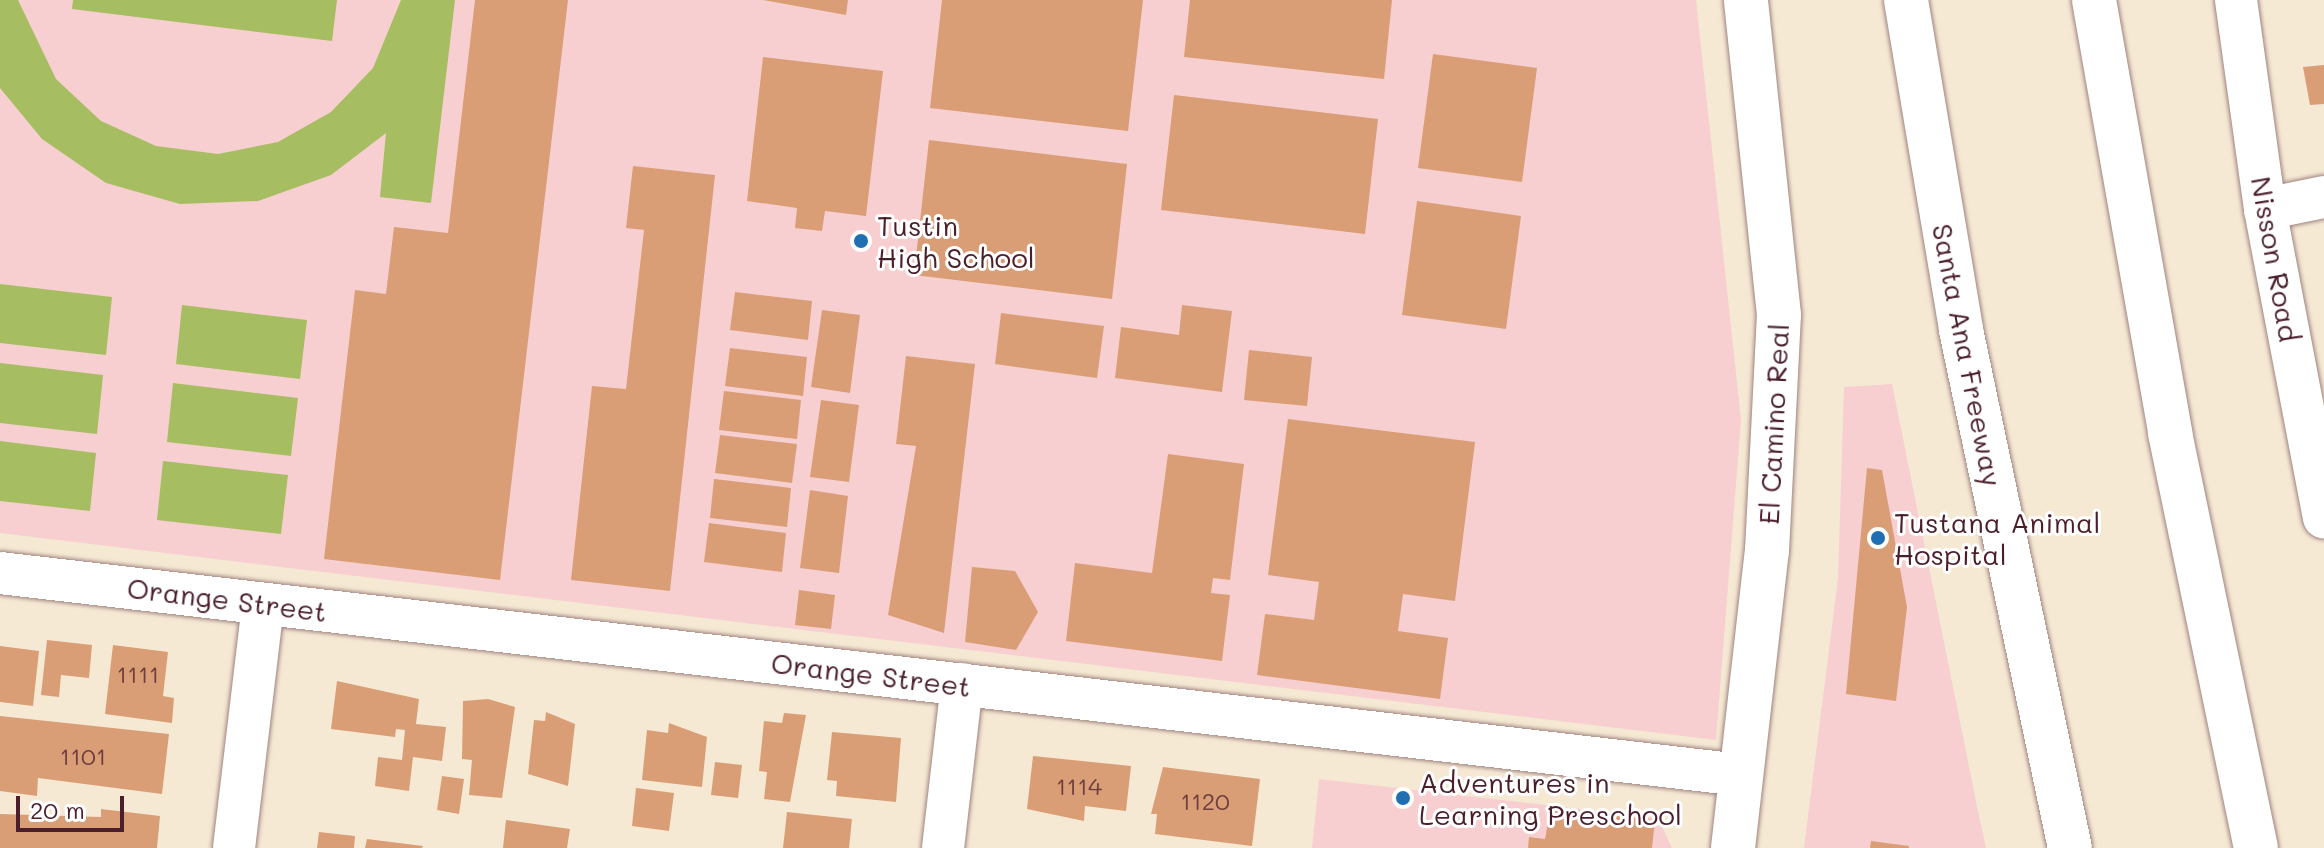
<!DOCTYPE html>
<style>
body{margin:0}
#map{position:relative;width:2324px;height:848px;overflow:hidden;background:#f6e9d4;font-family:Mali,sans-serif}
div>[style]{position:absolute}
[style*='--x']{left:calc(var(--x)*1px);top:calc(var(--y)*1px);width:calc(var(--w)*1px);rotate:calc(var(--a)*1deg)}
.built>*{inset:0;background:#f7cfd0}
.green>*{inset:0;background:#a7bd62}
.building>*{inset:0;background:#da9e76}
.roads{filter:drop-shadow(0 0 2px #a08480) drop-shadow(0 0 2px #a08480)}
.minor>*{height:42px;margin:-21px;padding:0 21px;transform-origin:21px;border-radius:21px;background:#fff}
.major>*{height:44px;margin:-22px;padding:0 22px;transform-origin:22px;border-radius:22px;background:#fff}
.highway>*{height:44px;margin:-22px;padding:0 22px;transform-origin:22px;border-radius:22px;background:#fff}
.dots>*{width:22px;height:22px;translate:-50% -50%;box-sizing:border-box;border:4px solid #fff;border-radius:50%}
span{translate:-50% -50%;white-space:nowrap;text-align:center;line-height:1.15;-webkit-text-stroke:6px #fff;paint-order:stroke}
.number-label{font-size:24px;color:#6e3f3e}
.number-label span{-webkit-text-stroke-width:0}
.poi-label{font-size:28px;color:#4a1f2b}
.left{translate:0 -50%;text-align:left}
.street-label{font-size:28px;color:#4a1f2b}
.scale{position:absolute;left:16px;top:796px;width:108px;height:36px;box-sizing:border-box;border:4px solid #4a1f2b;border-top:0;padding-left:10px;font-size:24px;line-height:28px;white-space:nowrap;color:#4a1f2b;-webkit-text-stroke:6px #fff;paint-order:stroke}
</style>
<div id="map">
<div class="built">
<div style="clip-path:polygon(0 0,1696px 0,1741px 420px,1716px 740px,0 533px)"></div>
<div style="clip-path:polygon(1892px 384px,1979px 816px,1986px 848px,1804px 848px,1838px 578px,1844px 387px)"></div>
<div style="clip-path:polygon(1319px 779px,1658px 818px,1672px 848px,1312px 848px)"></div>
</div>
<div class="green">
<div style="clip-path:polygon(0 0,18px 0,56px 79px,101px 121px,156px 146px,218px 154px,278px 142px,331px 112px,373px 68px,401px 0,455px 0,431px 203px,380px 197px,386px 133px,331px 175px,258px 201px,180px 204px,106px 183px,42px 139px,0 88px)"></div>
<div style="clip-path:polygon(73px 0,337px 0,332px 41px,72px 9px)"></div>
<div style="clip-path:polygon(0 284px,112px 297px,106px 355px,0 343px)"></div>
<div style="clip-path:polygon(182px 305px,307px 320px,300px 379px,176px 364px)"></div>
<div style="clip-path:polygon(0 363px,103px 375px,97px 434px,0 423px)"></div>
<div style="clip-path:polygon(173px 383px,298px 398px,291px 456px,167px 442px)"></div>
<div style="clip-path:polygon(0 441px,96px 453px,90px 511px,0 501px)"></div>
<div style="clip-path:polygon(163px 461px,288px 475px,281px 534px,157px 520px)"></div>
</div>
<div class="building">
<div style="clip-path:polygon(475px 0,568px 0,500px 580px,324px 559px,355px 290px,386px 294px,394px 227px,448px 233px)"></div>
<div style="clip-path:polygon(763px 0,848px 0,846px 15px)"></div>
<div style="clip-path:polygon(942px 0,1143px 0,1128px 131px,930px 108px)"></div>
<div style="clip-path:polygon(1190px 0,1392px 0,1384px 79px,1184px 57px)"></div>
<div style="clip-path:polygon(1433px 54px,1537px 68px,1522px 182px,1418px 168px)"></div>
<div style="clip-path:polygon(763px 57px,883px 71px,866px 216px,825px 211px,822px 231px,795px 228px,797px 208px,747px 201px)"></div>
<div style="clip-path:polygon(2324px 65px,2324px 104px,2310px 105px,2303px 67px)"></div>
<div style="clip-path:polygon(1174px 95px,1378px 119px,1365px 234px,1161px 210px)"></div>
<div style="clip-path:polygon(929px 140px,1127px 164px,1112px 299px,914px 275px)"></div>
<div style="clip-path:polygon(633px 166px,715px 175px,670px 591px,571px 580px,592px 386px,626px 389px,644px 230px,626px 228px)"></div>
<div style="clip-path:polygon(1417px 201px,1521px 216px,1506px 329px,1402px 315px)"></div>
<div style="clip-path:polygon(735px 292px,812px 301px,808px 340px,730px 330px)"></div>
<div style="clip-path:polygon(1182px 305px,1232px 311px,1222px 392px,1115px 378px,1121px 327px,1179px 335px)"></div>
<div style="clip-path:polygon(822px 310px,860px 315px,850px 393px,811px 387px)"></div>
<div style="clip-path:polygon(1001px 313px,1104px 326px,1097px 378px,995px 364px)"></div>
<div style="clip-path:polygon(730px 348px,807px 357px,803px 396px,725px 386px)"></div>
<div style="clip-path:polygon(1249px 350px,1312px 357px,1307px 406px,1244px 400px)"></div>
<div style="clip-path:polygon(906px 356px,975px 364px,944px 633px,888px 615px,916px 446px,896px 444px)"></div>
<div style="clip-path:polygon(724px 391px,801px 400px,797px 439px,719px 430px)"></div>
<div style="clip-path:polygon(821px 400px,859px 405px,849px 482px,810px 477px)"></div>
<div style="clip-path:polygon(1288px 419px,1475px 442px,1455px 601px,1403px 594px,1398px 631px,1448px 638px,1440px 699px,1257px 675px,1265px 614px,1314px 620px,1319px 582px,1268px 575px)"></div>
<div style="clip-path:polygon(720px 435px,797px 444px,792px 483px,715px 473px)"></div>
<div style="clip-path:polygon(1168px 454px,1244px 464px,1230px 580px,1213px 578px,1211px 593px,1230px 595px,1222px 661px,1066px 641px,1075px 563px,1152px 573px)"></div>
<div style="clip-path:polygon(1867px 468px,1882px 470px,1907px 607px,1896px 701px,1846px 694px)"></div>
<div style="clip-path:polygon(714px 479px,791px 488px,787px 527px,710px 518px)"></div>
<div style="clip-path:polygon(810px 490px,848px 496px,839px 573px,800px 568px)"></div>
<div style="clip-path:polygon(709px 523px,786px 533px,782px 572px,704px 562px)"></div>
<div style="clip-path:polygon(972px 567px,1015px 571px,1038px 612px,1016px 650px,965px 642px)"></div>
<div style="clip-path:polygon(799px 590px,835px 595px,831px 629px,795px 625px)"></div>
<div style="clip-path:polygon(47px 640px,92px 645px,89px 678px,61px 675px,59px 697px,41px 695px)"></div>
<div style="clip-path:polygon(113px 645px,168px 652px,163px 696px,174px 698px,172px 723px,105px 714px)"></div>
<div style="clip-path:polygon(0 646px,39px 651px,33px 706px,0 702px)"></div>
<div style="clip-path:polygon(337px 681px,419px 699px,416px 724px,446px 727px,442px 761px,413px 757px,409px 791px,375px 786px,378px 757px,402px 760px,405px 730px,396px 729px,395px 737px,331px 729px)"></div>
<div style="clip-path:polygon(488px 699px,515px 707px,502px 798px,469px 795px,472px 760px,462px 759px,463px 701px)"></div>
<div style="clip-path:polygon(546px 712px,575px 724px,568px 786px,528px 774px,534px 720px,545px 721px)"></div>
<div style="clip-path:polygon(784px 713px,806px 715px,790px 802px,764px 799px,767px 772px,759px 771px,764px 721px,782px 723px)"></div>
<div style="clip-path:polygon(0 716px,169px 734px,162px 794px,38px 778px,37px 796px,0 791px)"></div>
<div style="clip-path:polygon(669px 723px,707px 737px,702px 787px,642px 780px,647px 730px,668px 733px)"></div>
<div style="clip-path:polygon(832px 732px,901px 738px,896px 802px,836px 796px,837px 781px,827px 780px)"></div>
<div style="clip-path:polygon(1033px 756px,1131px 766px,1126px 811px,1085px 806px,1084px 821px,1027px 809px)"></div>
<div style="clip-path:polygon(715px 762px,742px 765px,738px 798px,711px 795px)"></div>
<div style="clip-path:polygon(1163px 767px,1260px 779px,1252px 846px,1155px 834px,1157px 814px,1151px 814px)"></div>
<div style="clip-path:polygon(442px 776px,464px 779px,459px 814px,437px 810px)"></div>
<div style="clip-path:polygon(636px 788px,674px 793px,669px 831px,632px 826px)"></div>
<div style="clip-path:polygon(1551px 807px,1655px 820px,1652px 848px,1528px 848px,1529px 837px,1545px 839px)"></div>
<div style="clip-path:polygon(101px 809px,160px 816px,157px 848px,0 848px,0 814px,101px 817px)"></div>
<div style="clip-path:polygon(787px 812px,852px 819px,849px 848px,783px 848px)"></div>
<div style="clip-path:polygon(506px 820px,570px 829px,567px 848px,503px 848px)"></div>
<div style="clip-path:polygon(319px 832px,355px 836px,354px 848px,317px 848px)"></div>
<div style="clip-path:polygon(367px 839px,423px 846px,422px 848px,365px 848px)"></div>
<div style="clip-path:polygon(1871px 841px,1909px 846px,1909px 848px,1870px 848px)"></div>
</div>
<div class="roads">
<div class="minor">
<div style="--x:2236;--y:0;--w:211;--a:82.1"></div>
<div style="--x:2265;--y:209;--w:314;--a:79.2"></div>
<div style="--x:2265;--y:209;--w:60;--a:-11.5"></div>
<div style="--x:0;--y:573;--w:1753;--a:6.62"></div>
<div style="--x:234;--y:848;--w:246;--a:-83.2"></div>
<div style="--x:943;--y:848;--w:165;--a:-83.4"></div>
</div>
<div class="major">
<div style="--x:1733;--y:848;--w:299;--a:-83.5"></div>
<div style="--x:1767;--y:551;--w:236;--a:-87.1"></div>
<div style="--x:1779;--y:315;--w:317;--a:-96"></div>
</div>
<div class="highway">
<div style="--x:1906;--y:0;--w:335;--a:80.5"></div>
<div style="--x:1961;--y:330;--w:529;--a:78.12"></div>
<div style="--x:2094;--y:0;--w:440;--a:80"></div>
<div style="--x:2170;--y:433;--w:424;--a:78.3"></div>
</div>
</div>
<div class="dots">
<div style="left:861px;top:241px;background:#1f6fb2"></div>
<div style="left:1878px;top:538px;background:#1f6fb2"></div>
<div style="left:1403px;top:798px;background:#1f6fb2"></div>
</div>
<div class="number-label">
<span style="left:138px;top:674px">1111</span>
<span style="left:83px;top:756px">1101</span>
<span style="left:1079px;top:786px">1114</span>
<span style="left:1205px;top:801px">1120</span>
</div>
<div class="poi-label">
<span class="left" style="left:877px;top:241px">Tustin<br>High School</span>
<span class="left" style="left:1894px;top:538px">Tustana Animal<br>Hospital</span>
<span class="left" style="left:1419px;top:798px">Adventures in<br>Learning Preschool</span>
</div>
<div class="street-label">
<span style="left:2276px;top:259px;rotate:80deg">Nisson Road</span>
<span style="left:1968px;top:355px;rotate:79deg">Santa Ana Freeway</span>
<span style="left:1773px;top:424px;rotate:-87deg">El Camino Real</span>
<span style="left:227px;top:599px;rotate:7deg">Orange Street</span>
<span style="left:871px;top:674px;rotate:7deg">Orange Street</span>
</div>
<div class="scale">20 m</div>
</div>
